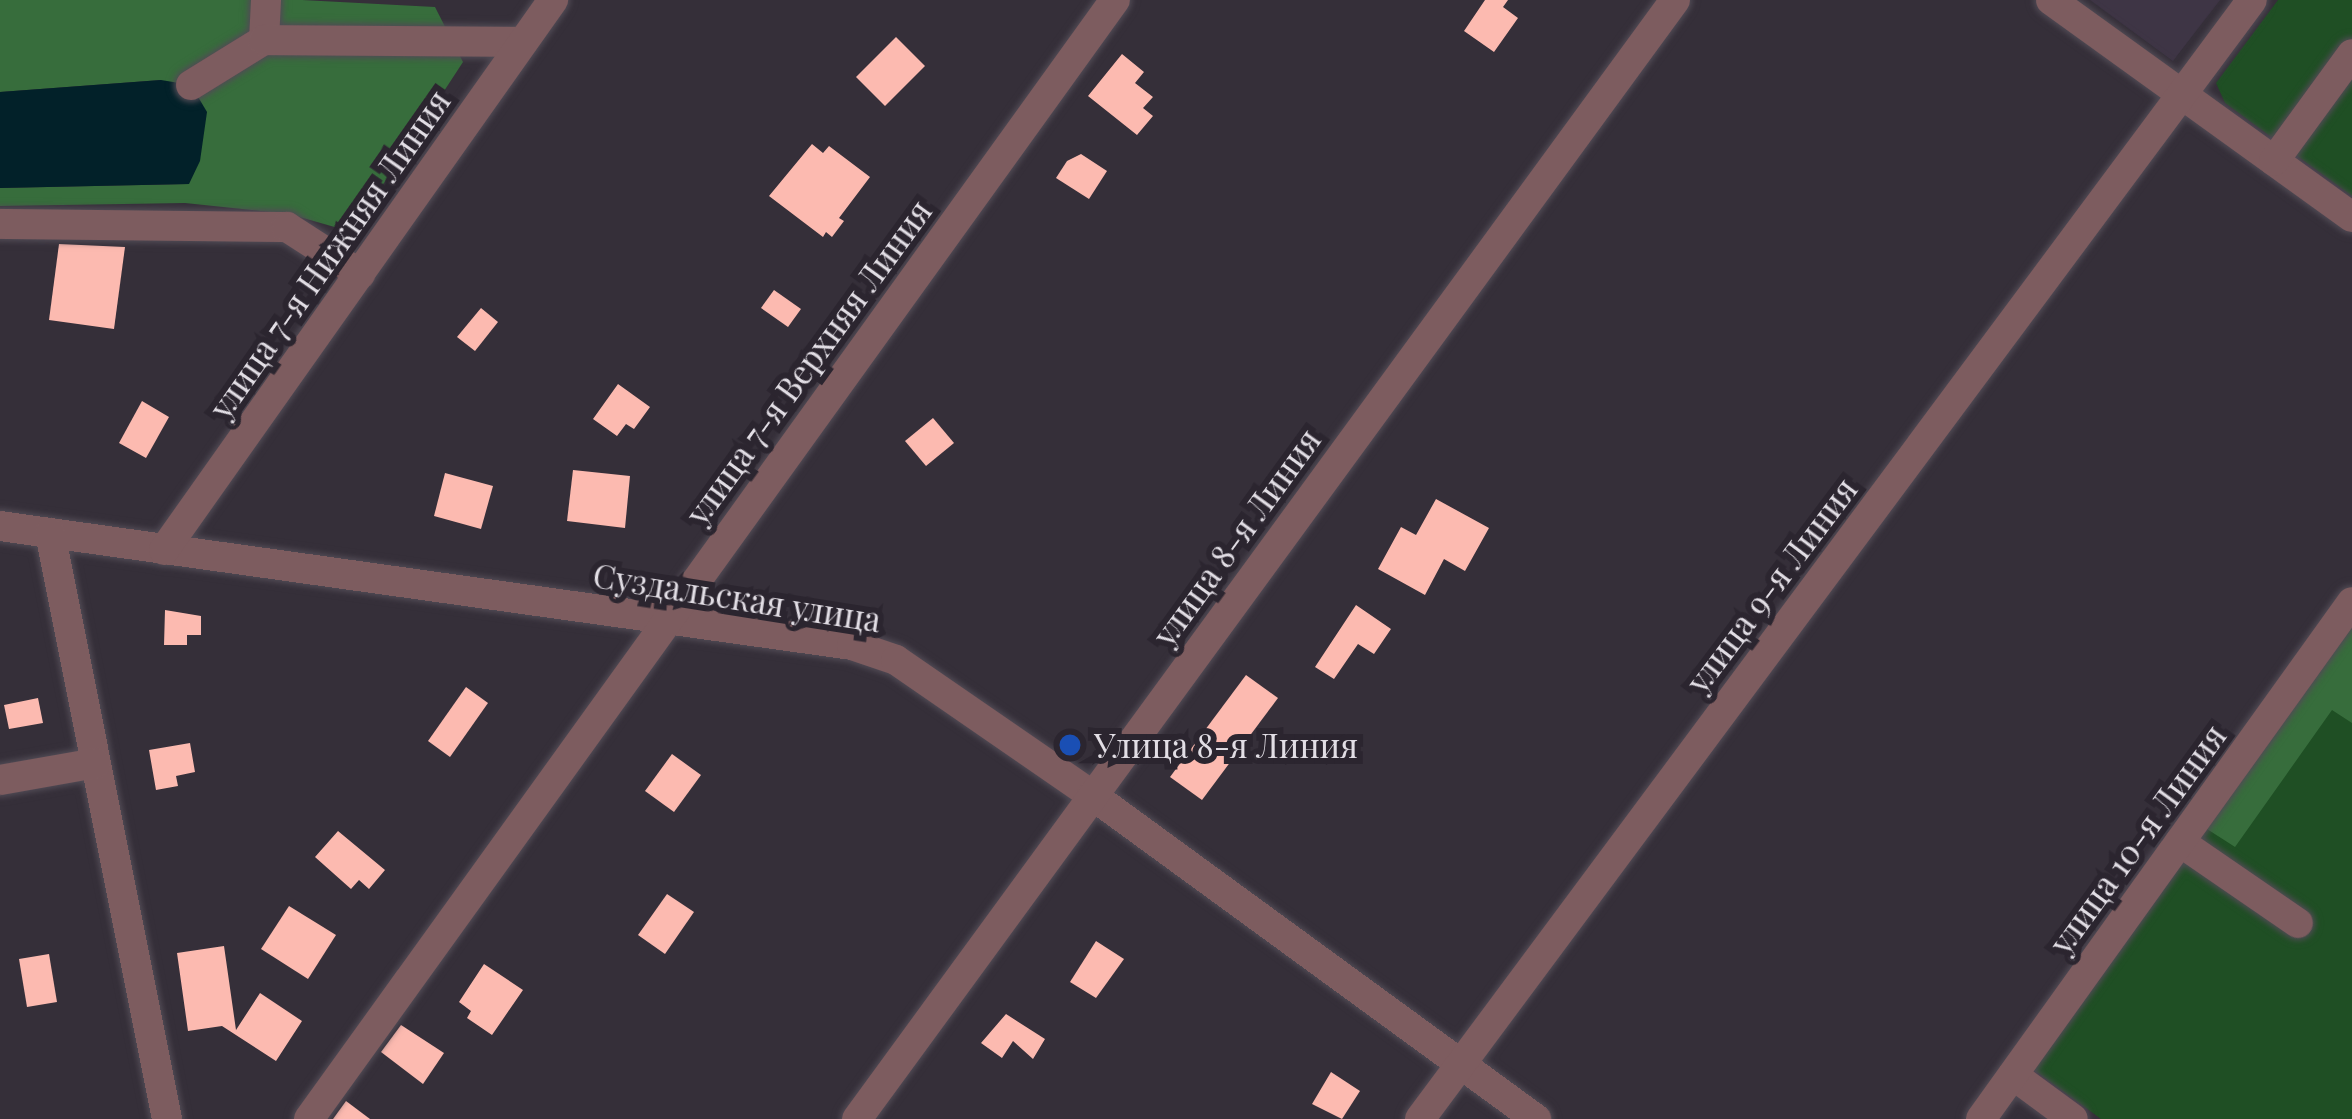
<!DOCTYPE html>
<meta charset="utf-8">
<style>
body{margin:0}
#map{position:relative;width:2352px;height:1119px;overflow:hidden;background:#352f39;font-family:"Playfair Display",serif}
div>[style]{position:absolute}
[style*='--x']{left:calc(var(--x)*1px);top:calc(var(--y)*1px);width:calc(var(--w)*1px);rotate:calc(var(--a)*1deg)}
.industrial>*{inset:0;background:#3e3545}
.green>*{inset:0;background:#1f4f24}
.forest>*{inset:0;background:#376d3c}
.water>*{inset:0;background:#022129}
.building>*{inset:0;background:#fcbab0}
.roads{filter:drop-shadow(0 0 3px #514b55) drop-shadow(0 0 3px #514b55)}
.minor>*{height:30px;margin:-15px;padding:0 15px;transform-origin:15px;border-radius:15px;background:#7d5c5f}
.dots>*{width:33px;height:33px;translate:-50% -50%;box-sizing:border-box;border:6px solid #2b252f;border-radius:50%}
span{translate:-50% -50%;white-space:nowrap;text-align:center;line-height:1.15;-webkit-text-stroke:12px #2b252f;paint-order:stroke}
.street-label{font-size:33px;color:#e2dee5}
.poi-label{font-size:33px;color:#e2dee5}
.left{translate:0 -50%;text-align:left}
</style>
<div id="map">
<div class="industrial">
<div style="clip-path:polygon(2090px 0,2220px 0,2173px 61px)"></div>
</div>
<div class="green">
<div style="clip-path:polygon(2278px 0,2352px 0,2352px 196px,2225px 103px,2216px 83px)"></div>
<div style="clip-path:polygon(2352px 610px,2352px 1119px,2101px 1119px,2030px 1067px)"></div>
</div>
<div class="forest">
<div style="clip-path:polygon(0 0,302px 0,435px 7px,463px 62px,352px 232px,289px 214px,185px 203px,0 206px,0 188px,189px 184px,161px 80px,0 92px)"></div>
<div style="clip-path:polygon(2352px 626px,2352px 723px,2332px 710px,2235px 847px,2207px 829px)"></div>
</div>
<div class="water">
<div style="clip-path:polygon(161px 80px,191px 85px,207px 112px,200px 161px,189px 184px,0 188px,0 92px)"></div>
</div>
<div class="building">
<div style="clip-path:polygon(1485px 0,1508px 0,1503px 7px,1518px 18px,1494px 52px,1464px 31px)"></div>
<div style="clip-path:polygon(896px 37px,925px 66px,885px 106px,856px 77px)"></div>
<div style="clip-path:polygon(1122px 54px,1144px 72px,1135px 83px,1153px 97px,1143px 108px,1153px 116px,1137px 135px,1088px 96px)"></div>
<div style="clip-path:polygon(812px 144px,823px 153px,829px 146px,870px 177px,839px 218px,844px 221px,832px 237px,826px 232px,823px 237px,769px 196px)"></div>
<div style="clip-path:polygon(1081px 154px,1107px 171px,1089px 199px,1056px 178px,1067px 161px)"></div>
<div style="clip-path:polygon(59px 244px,125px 247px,114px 329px,49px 320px)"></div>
<div style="clip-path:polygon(774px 290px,801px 309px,788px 327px,761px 308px)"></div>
<div style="clip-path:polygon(481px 308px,498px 322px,475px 351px,457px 337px)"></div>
<div style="clip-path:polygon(618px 384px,650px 407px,634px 429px,626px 424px,617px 436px,593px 419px)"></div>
<div style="clip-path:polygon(142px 401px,169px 417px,146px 458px,119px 443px)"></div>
<div style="clip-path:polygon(933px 418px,954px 443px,926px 466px,905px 441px)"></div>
<div style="clip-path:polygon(573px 470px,630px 476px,625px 528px,567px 521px)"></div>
<div style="clip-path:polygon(445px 473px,493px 486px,481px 529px,434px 516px)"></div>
<div style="clip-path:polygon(1436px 499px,1489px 528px,1465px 571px,1444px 559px,1425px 595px,1378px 569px,1401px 527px,1416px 535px)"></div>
<div style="clip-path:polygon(1356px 605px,1391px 629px,1374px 654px,1358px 644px,1334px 679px,1315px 667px)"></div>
<div style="clip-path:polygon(165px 610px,201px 616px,201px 635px,187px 635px,187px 645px,164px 645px)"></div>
<div style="clip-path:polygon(1246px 675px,1278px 698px,1202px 800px,1170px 777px)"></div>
<div style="clip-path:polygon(466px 687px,488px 703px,450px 757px,428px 741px)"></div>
<div style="clip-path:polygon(38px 698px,43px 723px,9px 729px,4px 705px)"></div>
<div style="clip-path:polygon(190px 743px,195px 772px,176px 776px,178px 786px,156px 790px,149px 750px)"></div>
<div style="clip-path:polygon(672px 754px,701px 775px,674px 812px,645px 791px)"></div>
<div style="clip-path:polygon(338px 831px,385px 870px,369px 889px,359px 880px,351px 889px,315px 857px)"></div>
<div style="clip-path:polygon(667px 894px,694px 912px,665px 954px,638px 935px)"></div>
<div style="clip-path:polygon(289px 906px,336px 935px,308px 979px,261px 949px)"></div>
<div style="clip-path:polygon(1096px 941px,1124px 959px,1096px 998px,1070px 982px)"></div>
<div style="clip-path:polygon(224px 946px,236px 1030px,260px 993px,302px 1021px,276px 1061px,222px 1026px,188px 1031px,177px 953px)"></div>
<div style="clip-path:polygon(49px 954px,57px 1002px,27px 1007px,19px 959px)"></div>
<div style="clip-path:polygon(484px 964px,523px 990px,492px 1035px,467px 1018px,471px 1011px,459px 1002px)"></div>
<div style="clip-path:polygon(1006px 1014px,1045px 1039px,1033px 1059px,1013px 1041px,1002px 1058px,981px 1043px)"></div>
<div style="clip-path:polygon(401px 1025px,444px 1053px,423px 1084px,381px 1052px)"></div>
<div style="clip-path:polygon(1331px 1072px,1360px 1091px,1342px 1119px,1312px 1104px)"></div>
<div style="clip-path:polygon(346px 1101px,370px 1119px,333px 1119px)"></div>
</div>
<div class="roads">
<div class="minor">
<div style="--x:2051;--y:0;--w:371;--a:35.8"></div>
<div style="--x:264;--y:40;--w:40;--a:-87.1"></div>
<div style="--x:191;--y:85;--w:86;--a:-31.7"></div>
<div style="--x:264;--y:40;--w:259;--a:0.4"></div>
<div style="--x:2274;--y:161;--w:132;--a:-53.9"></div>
<div style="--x:0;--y:224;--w:287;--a:0.6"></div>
<div style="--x:287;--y:227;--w:87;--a:32.8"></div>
<div style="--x:0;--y:526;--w:860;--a:7.95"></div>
<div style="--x:852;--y:645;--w:46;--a:18.8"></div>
<div style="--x:896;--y:660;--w:238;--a:34.6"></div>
<div style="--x:1092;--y:795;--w:550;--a:36.12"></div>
<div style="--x:50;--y:533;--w:598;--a:78.71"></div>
<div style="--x:164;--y:550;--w:674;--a:-54.73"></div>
<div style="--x:0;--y:780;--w:97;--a:-10"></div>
<div style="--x:2180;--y:842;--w:143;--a:34.5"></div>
<div style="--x:2013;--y:1075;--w:74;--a:36.3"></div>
<div style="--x:309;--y:1119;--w:1379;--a:-54.24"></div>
<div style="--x:857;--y:1119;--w:1386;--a:-53.83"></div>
<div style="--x:1420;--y:1119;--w:1394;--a:-53.37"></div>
<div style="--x:1981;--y:1119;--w:636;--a:-54.34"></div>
</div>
</div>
<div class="dots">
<div style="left:1070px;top:745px;background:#1a4fb4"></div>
</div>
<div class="street-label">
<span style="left:329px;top:254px;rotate:-55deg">улица 7-я Нижняя Линия</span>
<span style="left:808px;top:362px;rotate:-54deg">улица 7-я Верхняя Линия</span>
<span style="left:1236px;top:537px;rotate:-54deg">улица 8-я Линия</span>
<span style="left:1771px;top:585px;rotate:-53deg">улица 9-я Линия</span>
<span style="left:737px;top:597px;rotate:9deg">Суздальская улица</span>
<span style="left:2137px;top:839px;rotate:-54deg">улица 10-я Линия</span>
</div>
<div class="poi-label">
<span class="left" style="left:1094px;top:745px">Улица 8-я Линия</span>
</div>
</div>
